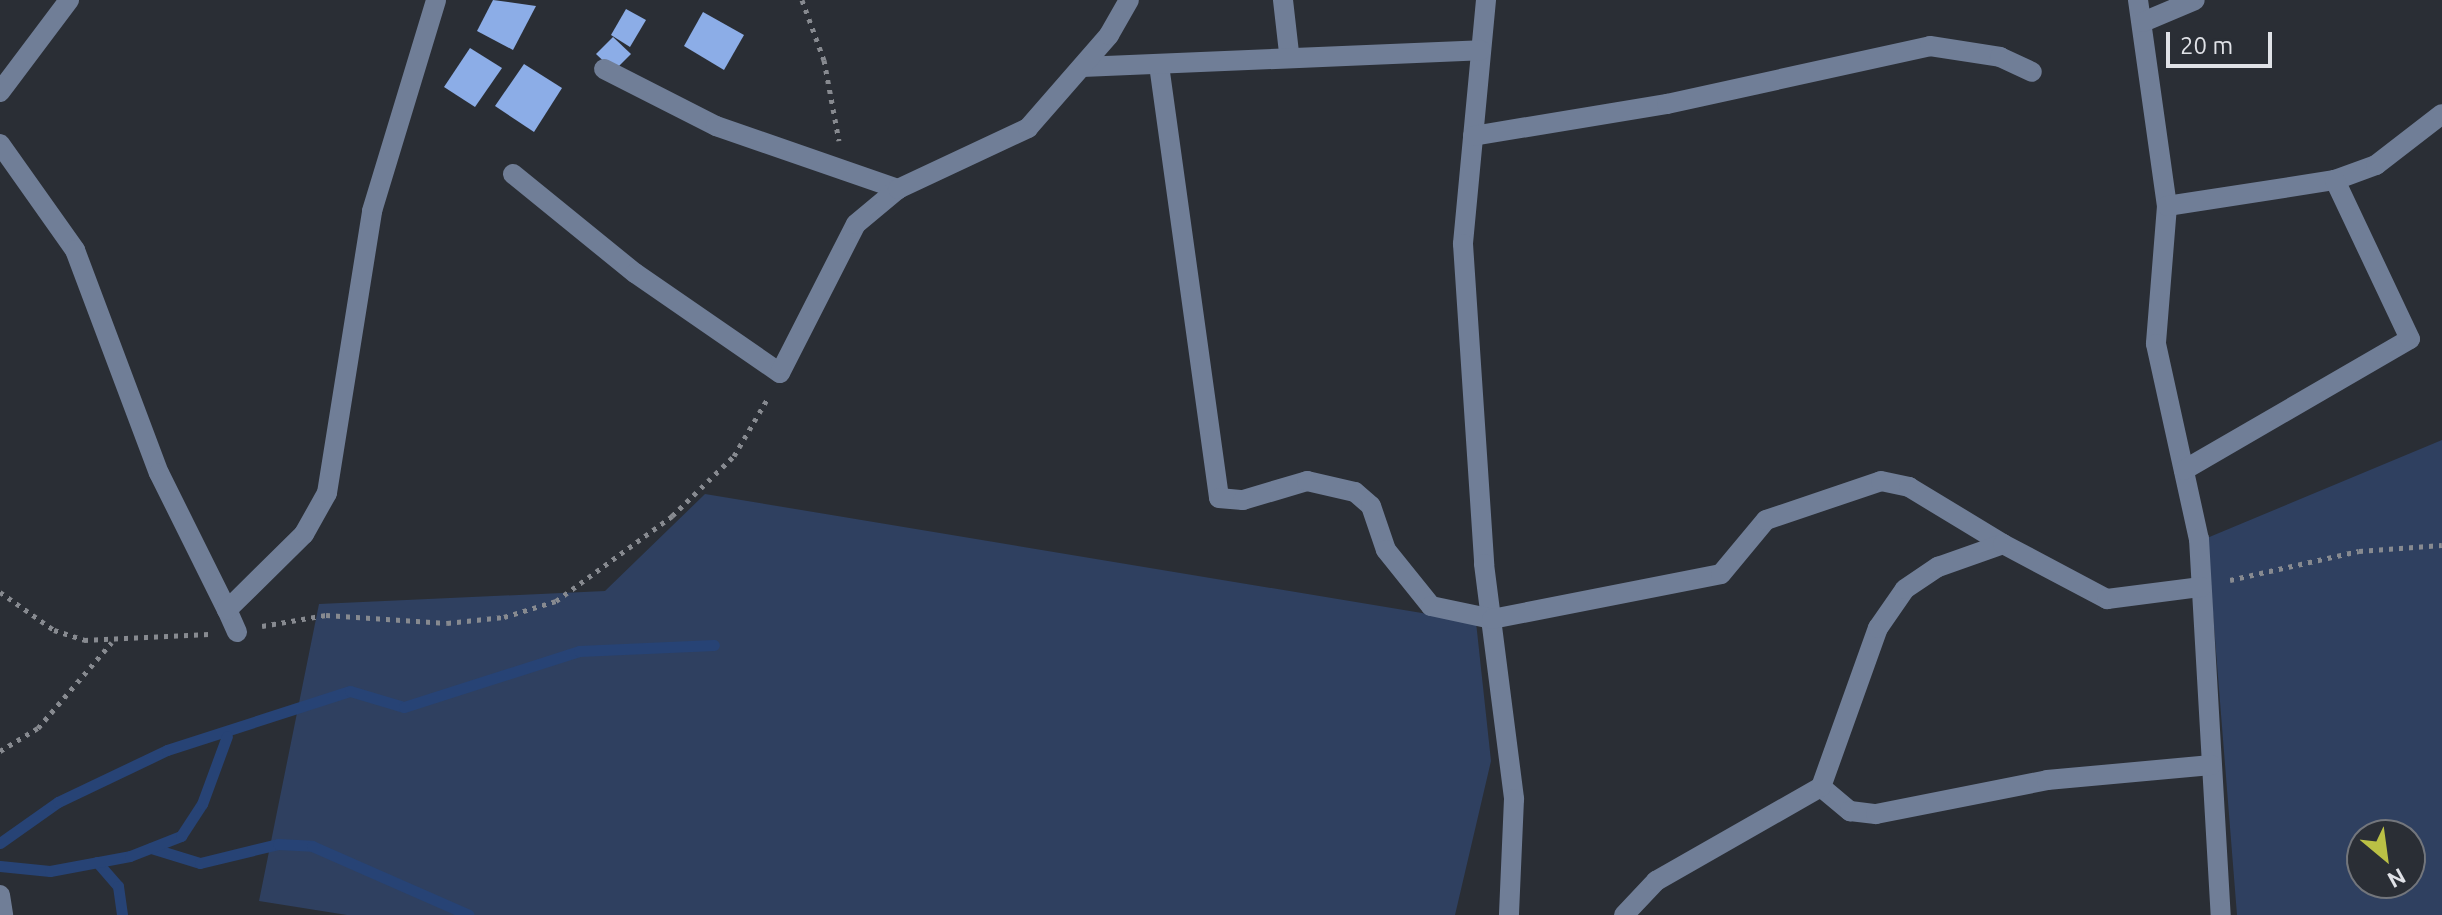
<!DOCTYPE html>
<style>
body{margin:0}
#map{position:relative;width:2442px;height:915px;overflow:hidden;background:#2a2e35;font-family:Ubuntu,sans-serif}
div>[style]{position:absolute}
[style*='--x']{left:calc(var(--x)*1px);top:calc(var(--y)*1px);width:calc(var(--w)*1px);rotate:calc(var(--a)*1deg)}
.green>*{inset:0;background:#2f4060}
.stream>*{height:11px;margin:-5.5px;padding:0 5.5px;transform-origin:5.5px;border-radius:5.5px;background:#274375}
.building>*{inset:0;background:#8cade7}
.path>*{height:5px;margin-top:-2.5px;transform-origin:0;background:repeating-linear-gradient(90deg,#878a90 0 4px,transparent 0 10px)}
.minor>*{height:20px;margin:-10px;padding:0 10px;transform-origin:10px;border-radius:10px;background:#707e97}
span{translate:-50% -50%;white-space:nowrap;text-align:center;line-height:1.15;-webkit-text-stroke:8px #2a2e35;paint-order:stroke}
.north{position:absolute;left:2346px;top:819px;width:80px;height:80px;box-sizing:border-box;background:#2a2e35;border:2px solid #73767c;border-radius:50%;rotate:151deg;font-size:22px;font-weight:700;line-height:32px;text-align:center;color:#e0e2e7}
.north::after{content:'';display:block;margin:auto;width:28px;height:36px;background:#bac045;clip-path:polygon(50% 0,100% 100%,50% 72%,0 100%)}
.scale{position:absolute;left:2166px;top:32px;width:106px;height:36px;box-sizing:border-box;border:4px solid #e0e2e7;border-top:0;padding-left:10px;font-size:24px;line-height:28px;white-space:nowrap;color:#e0e2e7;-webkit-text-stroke:6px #2a2e35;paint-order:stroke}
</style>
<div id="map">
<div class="green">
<div style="clip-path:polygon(evenodd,2442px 440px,2442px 915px,2237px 915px,2207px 538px,2442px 440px,2362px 835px,2410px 835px,2410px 883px,2362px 883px,2362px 835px)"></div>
<div style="clip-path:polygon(705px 494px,1476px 622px,1491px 761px,1455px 915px,347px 915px,259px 901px,319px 604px,605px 591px)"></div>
</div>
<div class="stream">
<div style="--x:0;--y:843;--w:71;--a:-35.3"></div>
<div style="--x:58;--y:802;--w:121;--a:-25.5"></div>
<div style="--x:167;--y:750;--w:192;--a:-17.9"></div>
<div style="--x:350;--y:691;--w:56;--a:16.5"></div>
<div style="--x:404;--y:707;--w:184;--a:-17.7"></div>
<div style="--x:579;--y:651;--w:135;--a:-2.5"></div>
<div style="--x:151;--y:848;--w:51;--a:17"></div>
<div style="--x:200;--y:863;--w:80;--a:-13.7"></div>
<div style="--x:278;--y:844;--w:34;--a:3"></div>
<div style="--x:312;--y:846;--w:171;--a:23.7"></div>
<div style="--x:97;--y:862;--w:32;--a:49"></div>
<div style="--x:118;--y:886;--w:29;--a:82"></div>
<div style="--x:0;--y:866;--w:50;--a:5.7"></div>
<div style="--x:50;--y:871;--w:81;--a:-10.6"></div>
<div style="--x:130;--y:856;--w:55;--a:-21.4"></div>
<div style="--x:181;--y:836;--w:38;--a:-57"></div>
<div style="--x:202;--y:804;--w:72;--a:-69.8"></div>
</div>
<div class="building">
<div style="clip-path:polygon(493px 0,536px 6px,513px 50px,477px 31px)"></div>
<div style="clip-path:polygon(626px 9px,646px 20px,630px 47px,611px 35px)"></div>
<div style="clip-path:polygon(703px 12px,744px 35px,724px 70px,684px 46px)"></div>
<div style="clip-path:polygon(613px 37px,631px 54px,614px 71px,596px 54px)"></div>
<div style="clip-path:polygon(470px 48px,502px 68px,475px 107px,444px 87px)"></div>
<div style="clip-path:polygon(524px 64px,562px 88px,534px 132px,495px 106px)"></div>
</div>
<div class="path">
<div style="--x:802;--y:0;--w:64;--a:69.9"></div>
<div style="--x:824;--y:60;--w:82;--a:79.5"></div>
<div style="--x:2230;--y:580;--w:132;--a:-12.7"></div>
<div style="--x:2359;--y:551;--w:83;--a:-4.1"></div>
<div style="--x:0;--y:592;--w:66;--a:35.1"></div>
<div style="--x:54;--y:630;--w:32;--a:18"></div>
<div style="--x:84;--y:640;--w:125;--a:-2.7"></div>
<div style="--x:262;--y:626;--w:65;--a:-9.8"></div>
<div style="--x:326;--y:615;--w:121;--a:3.8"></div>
<div style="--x:447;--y:623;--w:57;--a:-6"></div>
<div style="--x:504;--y:617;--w:54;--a:-17.1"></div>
<div style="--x:556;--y:601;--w:144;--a:-36.2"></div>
<div style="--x:672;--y:516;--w:86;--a:-44.1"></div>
<div style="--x:734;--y:456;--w:69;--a:-59.7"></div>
<div style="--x:0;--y:751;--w:44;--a:-31.2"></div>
<div style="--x:38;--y:728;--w:113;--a:-49.3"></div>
</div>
<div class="minor">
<div style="--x:1283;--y:0;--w:53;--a:83.5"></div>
<div style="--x:1486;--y:0;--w:245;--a:95.4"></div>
<div style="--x:1463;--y:244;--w:321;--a:86.2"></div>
<div style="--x:1484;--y:564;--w:237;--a:82.7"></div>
<div style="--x:1514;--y:799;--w:116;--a:92.5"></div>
<div style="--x:2138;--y:0;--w:208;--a:82"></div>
<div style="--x:2167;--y:206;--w:138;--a:94.6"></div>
<div style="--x:2156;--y:344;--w:200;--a:77.6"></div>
<div style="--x:2199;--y:539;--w:377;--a:86.7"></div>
<div style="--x:2143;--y:22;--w:56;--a:-22.9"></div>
<div style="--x:1159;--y:65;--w:437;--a:82.1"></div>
<div style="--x:1219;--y:498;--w:24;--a:5"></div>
<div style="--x:1243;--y:500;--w:67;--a:-16.5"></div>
<div style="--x:1307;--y:481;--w:49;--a:12.9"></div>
<div style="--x:1355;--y:492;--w:21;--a:41"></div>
<div style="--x:1371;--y:506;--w:46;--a:71.2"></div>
<div style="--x:1386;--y:550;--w:72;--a:51.2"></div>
<div style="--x:1431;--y:606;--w:62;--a:12"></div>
<div style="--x:1492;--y:619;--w:233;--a:-11.1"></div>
<div style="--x:1721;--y:574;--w:70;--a:-50.2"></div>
<div style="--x:1766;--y:520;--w:121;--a:-18.7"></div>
<div style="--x:1881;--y:481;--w:29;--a:12"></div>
<div style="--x:1909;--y:487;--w:110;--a:31.2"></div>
<div style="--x:1082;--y:67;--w:399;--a:-2.4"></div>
<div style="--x:604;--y:69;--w:126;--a:27"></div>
<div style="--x:716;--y:126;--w:193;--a:19.1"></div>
<div style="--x:0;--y:92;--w:115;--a:-53.1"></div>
<div style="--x:1473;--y:136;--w:197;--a:-9.4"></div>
<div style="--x:1667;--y:104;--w:269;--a:-12.4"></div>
<div style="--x:1930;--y:46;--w:71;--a:8.9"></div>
<div style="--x:2000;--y:57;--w:35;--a:25"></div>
<div style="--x:0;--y:144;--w:130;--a:54.7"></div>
<div style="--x:75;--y:250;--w:238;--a:69.4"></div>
<div style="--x:159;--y:473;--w:153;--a:63.6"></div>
<div style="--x:513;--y:174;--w:157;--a:39.1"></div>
<div style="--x:635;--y:273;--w:176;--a:34.6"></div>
<div style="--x:780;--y:373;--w:167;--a:-63"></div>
<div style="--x:856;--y:224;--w:55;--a:-39.8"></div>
<div style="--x:898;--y:189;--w:144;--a:-25.1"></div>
<div style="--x:1028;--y:128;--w:123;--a:-48.9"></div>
<div style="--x:1109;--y:35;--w:40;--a:-60.3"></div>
<div style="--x:2167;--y:206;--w:170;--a:-8.8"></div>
<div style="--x:2335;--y:180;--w:44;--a:-20.1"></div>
<div style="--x:2376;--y:165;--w:83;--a:-37.7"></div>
<div style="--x:2184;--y:470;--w:261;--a:-30.1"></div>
<div style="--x:2410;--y:339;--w:176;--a:-115.3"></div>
<div style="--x:237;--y:632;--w:24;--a:-114"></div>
<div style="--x:227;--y:610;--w:108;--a:-44.6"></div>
<div style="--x:304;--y:534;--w:47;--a:-60.7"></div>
<div style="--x:327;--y:493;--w:286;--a:-80.9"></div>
<div style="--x:372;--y:211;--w:220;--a:-73.1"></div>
<div style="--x:1821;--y:787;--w:38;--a:40"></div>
<div style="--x:1850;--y:811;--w:26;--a:7"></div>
<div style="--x:1876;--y:814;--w:174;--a:-11.2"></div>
<div style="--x:2047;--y:780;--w:165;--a:-5.2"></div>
<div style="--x:0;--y:895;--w:20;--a:81"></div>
<div style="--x:1624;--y:915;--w:47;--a:-46.7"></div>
<div style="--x:1656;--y:881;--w:190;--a:-29.7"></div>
<div style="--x:1821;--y:787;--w:169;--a:-70.3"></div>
<div style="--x:1878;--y:628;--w:47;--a:-55.3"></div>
<div style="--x:1905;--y:589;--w:40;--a:-34"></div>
<div style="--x:1938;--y:567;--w:69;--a:-19.5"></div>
<div style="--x:2003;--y:544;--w:118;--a:27.9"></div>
<div style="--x:2107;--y:599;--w:95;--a:-7.3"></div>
</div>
<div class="north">N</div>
<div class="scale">20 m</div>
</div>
